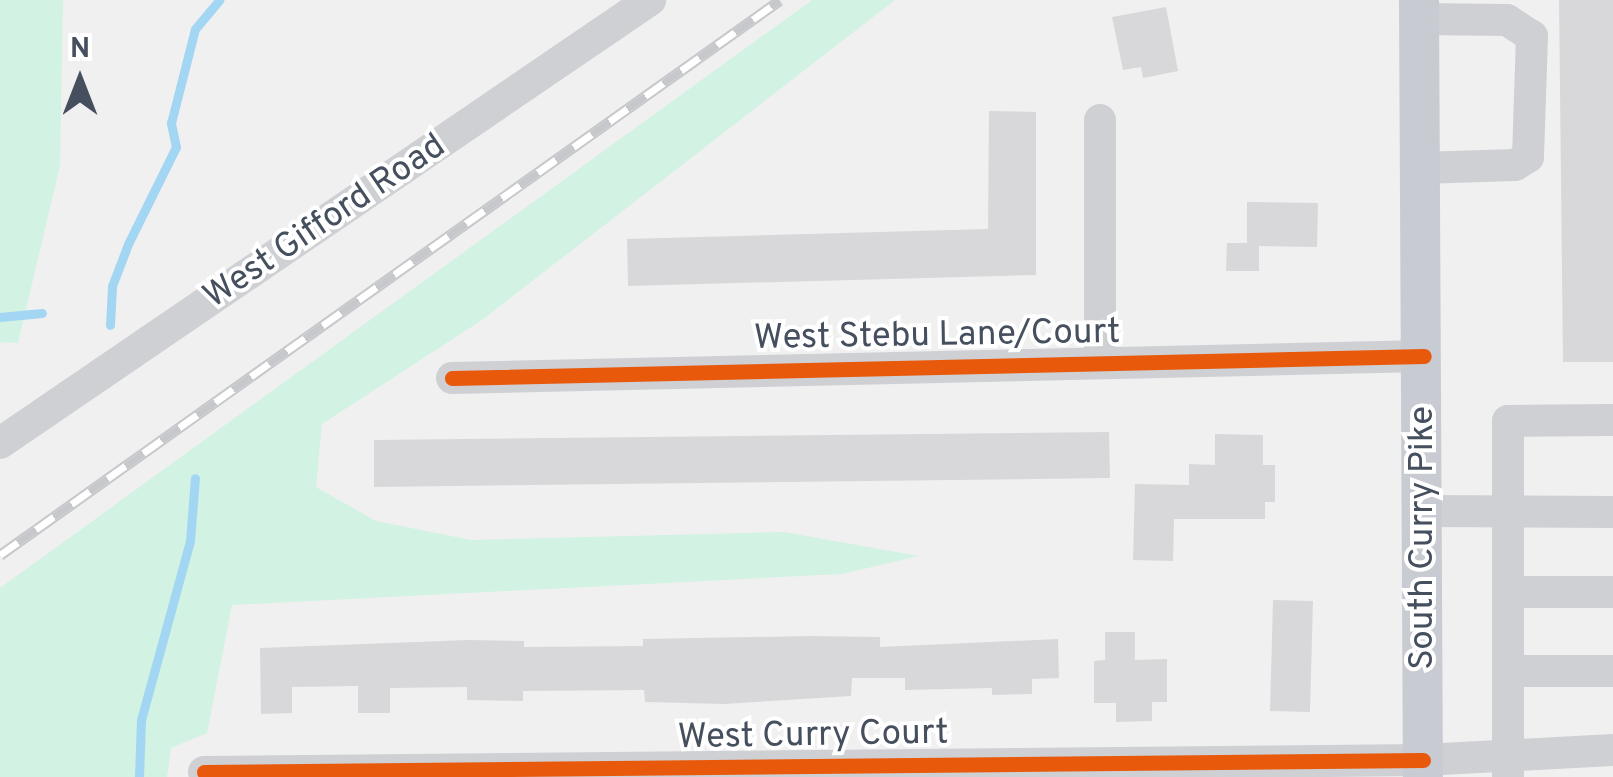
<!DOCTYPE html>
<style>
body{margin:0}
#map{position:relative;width:1613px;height:777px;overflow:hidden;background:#f1f0f0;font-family:Overpass,sans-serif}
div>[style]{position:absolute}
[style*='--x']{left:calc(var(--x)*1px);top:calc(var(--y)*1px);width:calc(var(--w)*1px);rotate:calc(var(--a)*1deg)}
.green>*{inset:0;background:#d2f2e3}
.stream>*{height:9px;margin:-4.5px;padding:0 4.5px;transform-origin:4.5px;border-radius:4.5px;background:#a3d6f3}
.building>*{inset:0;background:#d8d8da}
.minor>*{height:32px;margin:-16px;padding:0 16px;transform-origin:16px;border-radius:16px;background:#ced0d4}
.major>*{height:40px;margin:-20px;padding:0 20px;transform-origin:20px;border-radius:20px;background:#c8cbd1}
.rail>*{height:11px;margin-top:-5.5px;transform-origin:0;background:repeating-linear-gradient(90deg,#fff 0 22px,#c6c8cb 0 44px);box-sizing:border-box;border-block:2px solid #c6c8cb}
.cycleway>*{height:15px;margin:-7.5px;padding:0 7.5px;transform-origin:7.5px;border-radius:7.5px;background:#e8590c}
span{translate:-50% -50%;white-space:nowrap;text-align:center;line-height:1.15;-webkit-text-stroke:8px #fff;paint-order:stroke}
.street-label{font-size:35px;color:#454f5e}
.north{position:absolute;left:30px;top:30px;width:100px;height:100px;-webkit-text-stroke:8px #fff;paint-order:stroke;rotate:0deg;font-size:28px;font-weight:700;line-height:40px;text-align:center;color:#454f5e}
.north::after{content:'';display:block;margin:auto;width:35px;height:45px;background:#454f5e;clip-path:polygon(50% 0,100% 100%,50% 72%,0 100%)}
</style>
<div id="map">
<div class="green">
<div style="clip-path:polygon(0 0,63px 0,60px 166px,18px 343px,0 342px)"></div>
<div style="clip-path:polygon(812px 0,895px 0,482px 320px,322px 424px,316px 487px,376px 521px,471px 540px,784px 532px,919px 556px,842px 574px,232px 605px,207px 733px,171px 748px,167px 777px,0 777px,0 588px)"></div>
</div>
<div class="stream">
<div style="--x:0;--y:317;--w:42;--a:-5.4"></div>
<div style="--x:110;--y:325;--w:39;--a:-87"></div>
<div style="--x:112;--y:286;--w:45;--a:-69.1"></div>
<div style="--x:128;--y:244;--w:108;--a:-63.7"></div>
<div style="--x:176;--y:147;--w:25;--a:-102"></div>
<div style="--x:171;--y:123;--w:97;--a:-75.7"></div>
<div style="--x:195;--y:29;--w:38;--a:-50"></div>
<div style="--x:139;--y:777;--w:57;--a:-88"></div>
<div style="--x:141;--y:720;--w:186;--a:-74.7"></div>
<div style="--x:190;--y:541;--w:63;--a:-85.5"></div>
</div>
<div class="building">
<div style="clip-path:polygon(1559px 0,1613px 0,1613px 362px,1563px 362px)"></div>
<div style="clip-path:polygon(1166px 7px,1178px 71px,1143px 78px,1141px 67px,1123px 70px,1112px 17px)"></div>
<div style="clip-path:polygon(989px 111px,1036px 112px,1036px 275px,628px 286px,627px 239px,988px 229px)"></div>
<div style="clip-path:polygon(1247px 202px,1318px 203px,1317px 247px,1259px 246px,1259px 271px,1226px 271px,1227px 243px,1247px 243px)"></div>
<div style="clip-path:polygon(1109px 432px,1110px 478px,374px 487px,374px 440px)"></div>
<div style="clip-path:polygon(1215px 434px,1263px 435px,1263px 465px,1275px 465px,1275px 502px,1265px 502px,1265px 519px,1174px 519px,1173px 561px,1133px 560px,1135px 484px,1189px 485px,1189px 464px,1215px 465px)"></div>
<div style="clip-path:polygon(1273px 600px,1313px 601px,1310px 712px,1270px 711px)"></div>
<div style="clip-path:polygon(1105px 632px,1135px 632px,1135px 660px,1167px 659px,1167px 702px,1152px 702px,1152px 721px,1116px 722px,1116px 703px,1094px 703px,1094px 661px,1105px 660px)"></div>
<div style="clip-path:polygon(811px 636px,880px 637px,880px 647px,1058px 639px,1059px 678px,1032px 679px,1032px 694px,992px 695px,992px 688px,905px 690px,905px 678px,852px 678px,851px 696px,724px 704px,645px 702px,644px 690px,523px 691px,523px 701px,467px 700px,467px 687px,390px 688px,390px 713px,358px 713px,358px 686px,292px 687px,292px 713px,261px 714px,260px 648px,468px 640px,524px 641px,524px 647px,643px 646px,643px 639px)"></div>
</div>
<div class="minor">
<div style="--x:1419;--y:19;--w:88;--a:0.7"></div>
<div style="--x:1507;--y:20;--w:30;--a:33"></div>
<div style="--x:1532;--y:36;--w:121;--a:91.9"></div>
<div style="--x:1528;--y:157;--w:15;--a:148"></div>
<div style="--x:1515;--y:165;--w:94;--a:178.2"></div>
<div style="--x:1100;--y:120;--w:241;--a:90"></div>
<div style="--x:452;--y:378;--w:972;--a:-1.3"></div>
<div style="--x:0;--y:443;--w:787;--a:-34.28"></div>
<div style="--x:1423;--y:511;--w:190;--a:0.3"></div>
<div style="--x:1508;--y:592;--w:105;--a:0"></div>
<div style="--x:1508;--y:671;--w:105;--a:0"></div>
<div style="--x:204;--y:772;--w:1219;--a:-0.56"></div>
<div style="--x:1423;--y:760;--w:190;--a:-3"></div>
<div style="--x:1508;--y:777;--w:356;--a:-90"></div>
<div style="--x:1508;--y:421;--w:105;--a:-0.5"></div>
</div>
<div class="major">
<div style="--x:1419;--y:0;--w:777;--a:89.71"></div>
</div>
<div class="rail">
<div style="--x:0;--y:555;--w:957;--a:-35.43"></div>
</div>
<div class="cycleway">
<div style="--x:452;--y:378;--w:972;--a:-1.3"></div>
<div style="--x:204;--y:772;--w:1219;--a:-0.56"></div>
</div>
<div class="street-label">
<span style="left:325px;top:222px;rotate:-34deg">West Gifford Road</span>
<span style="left:937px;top:336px;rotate:-1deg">West Stebu Lane/Court</span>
<span style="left:1423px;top:538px;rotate:-90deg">South Curry Pike</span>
<span style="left:813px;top:736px;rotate:-1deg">West Curry Court</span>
</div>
<div class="north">N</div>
</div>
